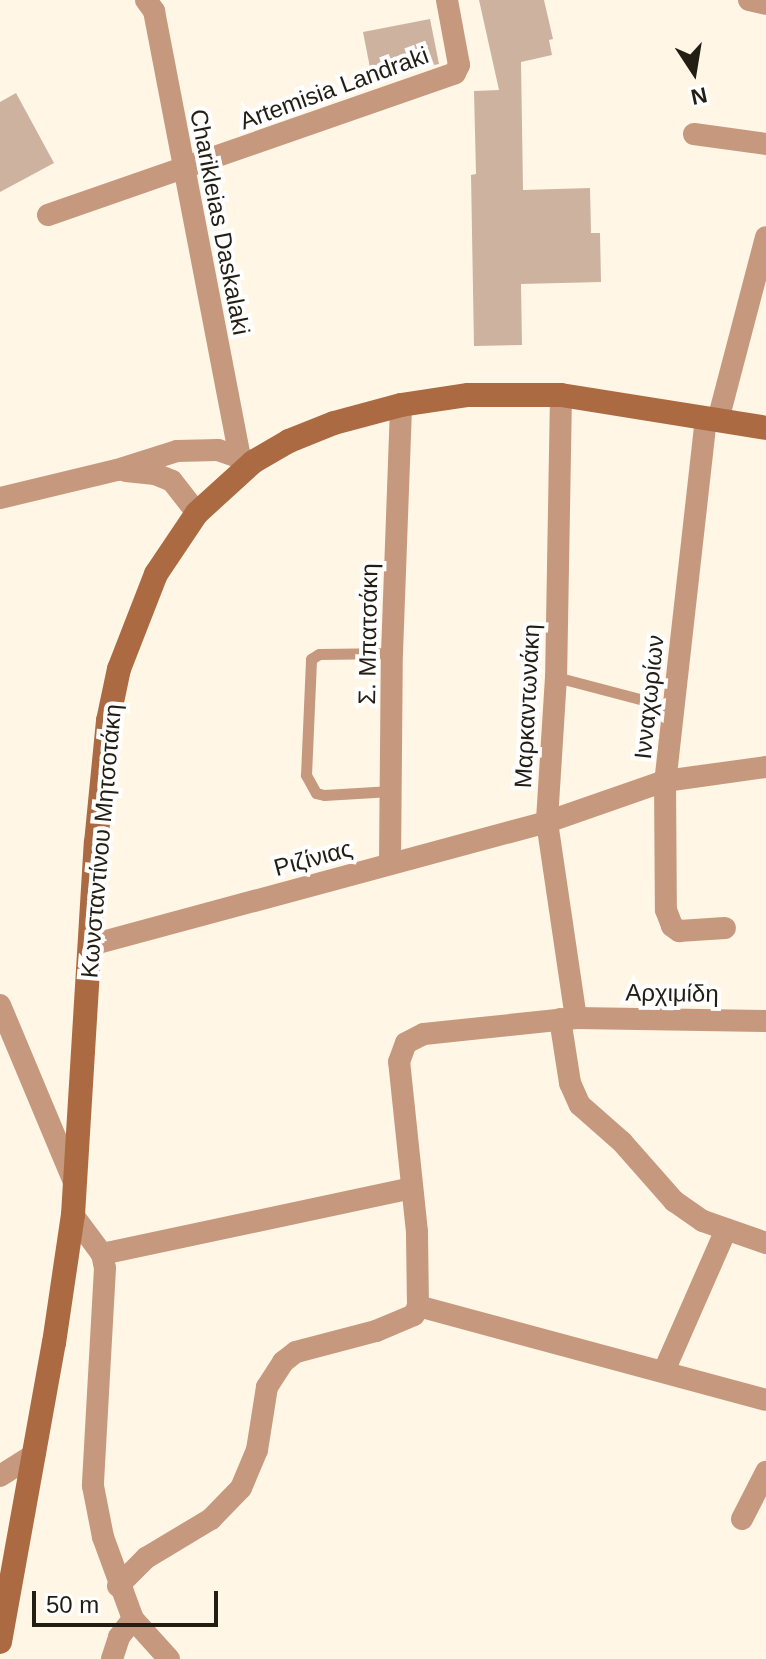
<!DOCTYPE html>
<meta charset="utf-8">
<style>
body{margin:0}
#map{position:relative;width:766px;height:1659px;overflow:hidden;background:#fff6e6;font-family:Helvetica,sans-serif}
div>[style]{position:absolute}
[style*='--x']{left:calc(var(--x)*1px);top:calc(var(--y)*1px);width:calc(var(--w)*1px);rotate:calc(var(--a)*1deg)}
.building>*{inset:0;background:#cdb2a0}
.lane>*{height:11px;margin:-5.5px;padding:0 5.5px;transform-origin:5.5px;border-radius:5.5px;background:#c6997f}
.street>*{height:22px;margin:-11px;padding:0 11px;transform-origin:11px;border-radius:11px;background:#c6997f}
.secondary>*{height:24px;margin:-12px;padding:0 12px;transform-origin:12px;border-radius:12px;background:#ab6a42}
span{translate:-50% -50%;white-space:nowrap;text-align:center;line-height:1.15;-webkit-text-stroke:8px #fff;paint-order:stroke}
.street-label{font-size:24px;color:#231e14}
.north{position:absolute;left:654px;top:32px;width:80px;height:80px;-webkit-text-stroke:6px #fff;paint-order:stroke;rotate:168deg;font-size:22px;font-weight:700;line-height:32px;text-align:center;color:#231e14}
.north::after{content:'';display:block;margin:auto;width:28px;height:36px;background:#231e14;clip-path:polygon(50% 0,100% 100%,50% 72%,0 100%)}
.scale{position:absolute;left:32px;top:1591px;width:186px;height:36px;box-sizing:border-box;border:4px solid #231e14;border-top:0;padding-left:10px;font-size:24px;line-height:28px;white-space:nowrap;color:#231e14;-webkit-text-stroke:6px #fff;paint-order:stroke}
</style>
<div id="map">
<div class="building">
<div style="clip-path:polygon(479px 0,544px 0,553px 39px,549px 40px,552px 55px,521px 62px,523px 190px,590px 188px,591px 233px,600px 233px,601px 282px,521px 284px,522px 345px,474px 346px,471px 175px,476px 174px,474px 91px,499px 90px)"></div>
<div style="clip-path:polygon(430px 19px,439px 64px,372px 78px,363px 32px)"></div>
<div style="clip-path:polygon(16px 93px,54px 163px,0 192px,0 102px)"></div>
</div>
<div class="lane">
<div style="--x:556;--y:677;--w:122;--a:14.7"></div>
<div style="--x:391;--y:791;--w:67;--a:176.6"></div>
<div style="--x:324;--y:795;--w:8;--a:-166"></div>
<div style="--x:316;--y:793;--w:21;--a:-119"></div>
<div style="--x:306;--y:775;--w:116;--a:-87.5"></div>
<div style="--x:311;--y:659;--w:9;--a:-32"></div>
<div style="--x:319;--y:654;--w:73;--a:-0.8"></div>
</div>
<div class="street">
<div style="--x:146;--y:0;--w:14;--a:54"></div>
<div style="--x:154;--y:11;--w:454;--a:79.1"></div>
<div style="--x:749;--y:0;--w:17;--a:13"></div>
<div style="--x:694;--y:134;--w:73;--a:7.9"></div>
<div style="--x:48;--y:215;--w:431;--a:-19.2"></div>
<div style="--x:455;--y:73;--w:9;--a:-63"></div>
<div style="--x:459;--y:65;--w:66;--a:-100.5"></div>
<div style="--x:561;--y:395;--w:282;--a:91"></div>
<div style="--x:556;--y:677;--w:145;--a:93.6"></div>
<div style="--x:547;--y:822;--w:198;--a:81.6"></div>
<div style="--x:706;--y:418;--w:365;--a:96.4"></div>
<div style="--x:665;--y:781;--w:129;--a:89.6"></div>
<div style="--x:666;--y:910;--w:17;--a:69"></div>
<div style="--x:672;--y:926;--w:9;--a:36"></div>
<div style="--x:679;--y:931;--w:46;--a:-3.7"></div>
<div style="--x:718;--y:420;--w:189;--a:-75.3"></div>
<div style="--x:126;--y:471;--w:29;--a:6"></div>
<div style="--x:155;--y:474;--w:18;--a:22"></div>
<div style="--x:172;--y:481;--w:41;--a:52"></div>
<div style="--x:0;--y:498;--w:120;--a:-13.5"></div>
<div style="--x:117;--y:470;--w:63;--a:-17.6"></div>
<div style="--x:177;--y:451;--w:41;--a:-1.4"></div>
<div style="--x:218;--y:450;--w:34;--a:19"></div>
<div style="--x:390;--y:864;--w:211;--a:-89.5"></div>
<div style="--x:392;--y:653;--w:248;--a:-87.9"></div>
<div style="--x:91;--y:945;--w:472;--a:-15.1"></div>
<div style="--x:547;--y:822;--w:125;--a:-19.2"></div>
<div style="--x:665;--y:781;--w:102;--a:-7.9"></div>
<div style="--x:0;--y:1005;--w:194;--a:67.3"></div>
<div style="--x:560;--y:1019;--w:65;--a:81.1"></div>
<div style="--x:570;--y:1083;--w:24;--a:66"></div>
<div style="--x:580;--y:1105;--w:56;--a:41.4"></div>
<div style="--x:622;--y:1142;--w:79;--a:48.6"></div>
<div style="--x:674;--y:1201;--w:35;--a:35"></div>
<div style="--x:703;--y:1221;--w:67;--a:19.2"></div>
<div style="--x:73;--y:1215;--w:49;--a:53.4"></div>
<div style="--x:102;--y:1254;--w:14;--a:78"></div>
<div style="--x:105;--y:1268;--w:218;--a:93.2"></div>
<div style="--x:93;--y:1486;--w:52;--a:78.9"></div>
<div style="--x:103;--y:1537;--w:87;--a:69.9"></div>
<div style="--x:133;--y:1619;--w:54;--a:48"></div>
<div style="--x:102;--y:1254;--w:317;--a:-12"></div>
<div style="--x:418;--y:1306;--w:360;--a:15.1"></div>
<div style="--x:664;--y:1371;--w:154;--a:-66.3"></div>
<div style="--x:0;--y:1476;--w:41;--a:-32.2"></div>
<div style="--x:742;--y:1519;--w:53;--a:-62.9"></div>
<div style="--x:118;--y:1586;--w:40;--a:-45"></div>
<div style="--x:146;--y:1558;--w:76;--a:-31"></div>
<div style="--x:211;--y:1519;--w:43;--a:-45.9"></div>
<div style="--x:241;--y:1488;--w:41;--a:-67.2"></div>
<div style="--x:257;--y:1450;--w:64;--a:-81"></div>
<div style="--x:267;--y:1387;--w:30;--a:-57"></div>
<div style="--x:283;--y:1362;--w:16;--a:-38"></div>
<div style="--x:296;--y:1352;--w:83;--a:-14.7"></div>
<div style="--x:376;--y:1331;--w:41;--a:-22.8"></div>
<div style="--x:414;--y:1315;--w:10;--a:-66"></div>
<div style="--x:418;--y:1306;--w:74;--a:-90.8"></div>
<div style="--x:417;--y:1232;--w:171;--a:-96"></div>
<div style="--x:399;--y:1062;--w:20;--a:-70"></div>
<div style="--x:406;--y:1043;--w:20;--a:-27"></div>
<div style="--x:424;--y:1034;--w:153;--a:-6"></div>
<div style="--x:576;--y:1018;--w:190;--a:0.9"></div>
<div style="--x:112;--y:1659;--w:23;--a:-72"></div>
<div style="--x:119;--y:1637;--w:23;--a:-52"></div>
</div>
<div class="secondary">
<div style="--x:0;--y:1642;--w:304;--a:-79.8"></div>
<div style="--x:54;--y:1343;--w:129;--a:-81.6"></div>
<div style="--x:73;--y:1215;--w:373;--a:-86.5"></div>
<div style="--x:96;--y:843;--w:123;--a:-84.4"></div>
<div style="--x:108;--y:721;--w:53;--a:-78.1"></div>
<div style="--x:119;--y:669;--w:102;--a:-68.7"></div>
<div style="--x:156;--y:574;--w:73;--a:-56.1"></div>
<div style="--x:197;--y:513;--w:76;--a:-42.3"></div>
<div style="--x:253;--y:462;--w:42;--a:-30.3"></div>
<div style="--x:289;--y:441;--w:48;--a:-21.8"></div>
<div style="--x:334;--y:423;--w:69;--a:-15"></div>
<div style="--x:401;--y:405;--w:68;--a:-8.5"></div>
<div style="--x:468;--y:395;--w:93;--a:0"></div>
<div style="--x:561;--y:395;--w:208;--a:9.1"></div>
</div>
<div class="street-label">
<span style="left:334px;top:88px;rotate:-20deg">Artemisia Landraki</span>
<span style="left:220px;top:222px;rotate:79deg">Charikleias Daskalaki</span>
<span style="left:368px;top:634px;rotate:-89deg">Σ. Μπατσάκη</span>
<span style="left:649px;top:697px;rotate:-84deg">Ινναχωρίων</span>
<span style="left:527px;top:706px;rotate:-87deg">Μαρκαντωνάκη</span>
<span style="left:101px;top:841px;rotate:-85deg">Κωνσταντίνου Μητσοτάκη</span>
<span style="left:313px;top:858px;rotate:-15deg">Ριζίνιας</span>
<span style="left:672px;top:993px;rotate:1deg">Αρχιμίδη</span>
</div>
<div class="north">N</div>
<div class="scale">50 m</div>
</div>
